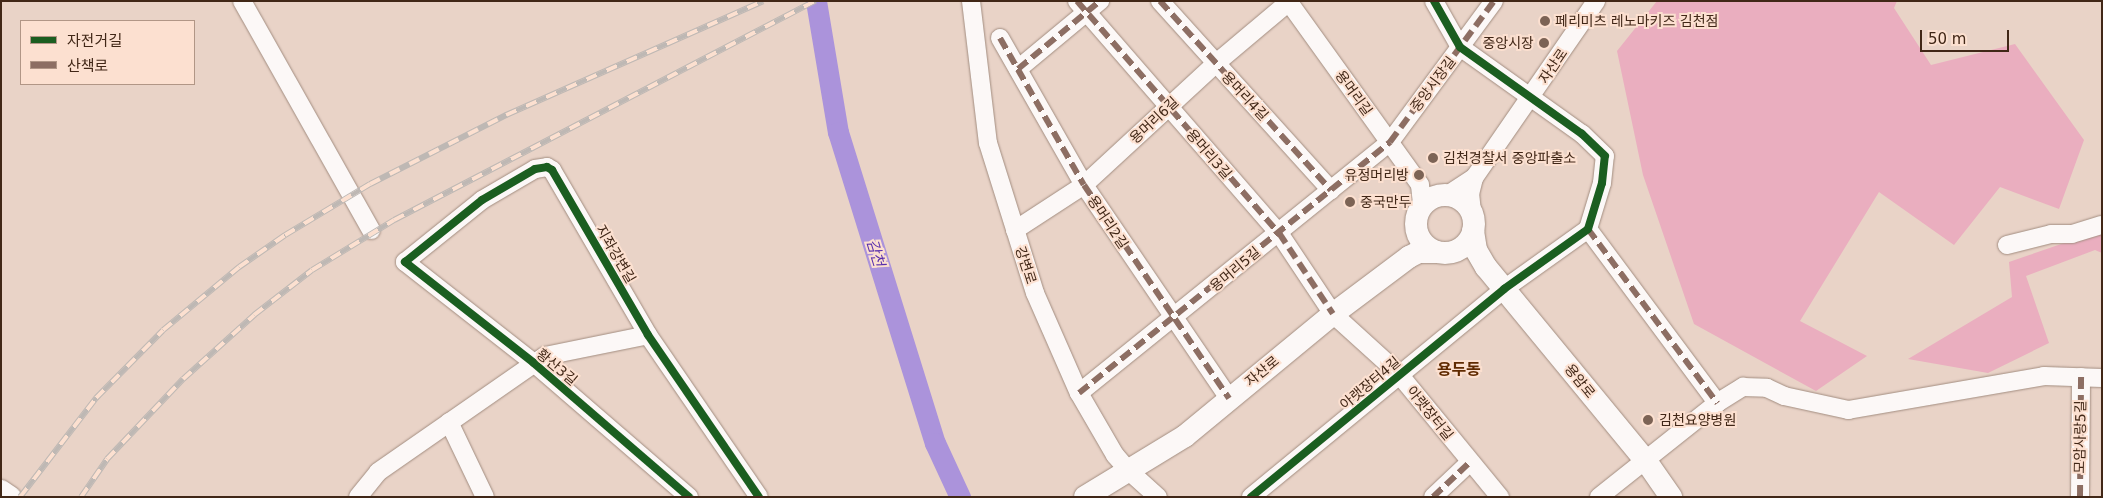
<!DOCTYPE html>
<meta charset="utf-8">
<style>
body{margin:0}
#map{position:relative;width:2103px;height:498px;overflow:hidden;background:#e9d3c7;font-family:"DejaVu Sans","Noto Sans KR",sans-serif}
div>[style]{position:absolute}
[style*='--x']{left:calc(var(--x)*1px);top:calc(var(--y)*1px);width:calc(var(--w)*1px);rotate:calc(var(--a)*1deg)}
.green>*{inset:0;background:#eaaebf}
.river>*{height:21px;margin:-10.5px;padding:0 10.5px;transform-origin:10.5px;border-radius:10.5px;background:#ab93db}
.roads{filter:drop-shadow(0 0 1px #a28d80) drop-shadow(0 0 1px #a28d80)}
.minor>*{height:18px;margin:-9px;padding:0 9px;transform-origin:9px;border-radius:9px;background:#fcf8f7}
.major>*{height:22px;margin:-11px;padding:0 11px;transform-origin:11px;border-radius:11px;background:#fcf8f7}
.major>.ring{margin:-11px;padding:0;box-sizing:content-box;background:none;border:22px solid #fcf8f7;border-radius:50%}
.rail>*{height:5.5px;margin-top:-2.75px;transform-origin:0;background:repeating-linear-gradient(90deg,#fce0d0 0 11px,#beb8b4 0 22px);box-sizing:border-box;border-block:1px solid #beb8b4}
.quiet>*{height:6px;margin-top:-3px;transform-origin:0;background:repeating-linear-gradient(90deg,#8d6e63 0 12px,transparent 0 18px)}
.cycleway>*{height:8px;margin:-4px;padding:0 4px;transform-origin:4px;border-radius:4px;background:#1b5e20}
.dots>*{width:14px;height:14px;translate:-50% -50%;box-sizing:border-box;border:2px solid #fce0d0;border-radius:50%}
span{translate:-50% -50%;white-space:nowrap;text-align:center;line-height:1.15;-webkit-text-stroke:4px #fce0d0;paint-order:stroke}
.poi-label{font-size:14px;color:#412717}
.left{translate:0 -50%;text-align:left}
.right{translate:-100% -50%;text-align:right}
.street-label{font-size:14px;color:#412717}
.water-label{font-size:15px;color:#582eac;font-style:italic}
.quarter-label{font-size:16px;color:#602a00;font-weight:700}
.frame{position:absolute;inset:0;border:2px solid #412717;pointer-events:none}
.legend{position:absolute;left:20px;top:20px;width:175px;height:65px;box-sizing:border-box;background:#fce0d0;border:1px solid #b19686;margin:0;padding:6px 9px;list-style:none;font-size:15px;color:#412717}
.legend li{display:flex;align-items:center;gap:10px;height:25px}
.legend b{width:25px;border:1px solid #b19686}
.scale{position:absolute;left:1920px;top:30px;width:89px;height:22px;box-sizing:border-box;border:2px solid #412717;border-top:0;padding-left:6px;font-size:15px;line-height:18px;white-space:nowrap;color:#412717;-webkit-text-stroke:4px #fce0d0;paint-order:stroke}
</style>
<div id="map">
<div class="green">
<div style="clip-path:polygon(1657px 1px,1897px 1px,1894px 8px,1931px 65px,2015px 44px,2084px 140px,2059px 209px,2000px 187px,1954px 245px,1879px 192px,1800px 321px,1867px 356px,1816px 391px,1694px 324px,1643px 175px,1617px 51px)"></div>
<div style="clip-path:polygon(2102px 230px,2102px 253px,2095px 250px,2026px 276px,2049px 343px,1988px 373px,1908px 359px,2012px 297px,2009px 262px)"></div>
</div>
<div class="river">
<div style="--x:816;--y:1;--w:133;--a:80.5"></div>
<div style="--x:838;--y:132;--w:326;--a:72.7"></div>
<div style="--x:935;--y:443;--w:60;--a:65.2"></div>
</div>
<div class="roads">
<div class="minor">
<div style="--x:242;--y:1;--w:263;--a:60.6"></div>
<div style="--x:971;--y:1;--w:143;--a:83.2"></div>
<div style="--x:988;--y:143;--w:157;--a:72.6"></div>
<div style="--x:1035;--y:293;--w:109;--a:66.3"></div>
<div style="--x:1079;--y:393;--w:72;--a:59.9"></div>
<div style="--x:1115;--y:455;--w:21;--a:49"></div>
<div style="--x:1129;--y:471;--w:39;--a:42"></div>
<div style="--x:1077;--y:1;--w:308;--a:49"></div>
<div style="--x:1279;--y:233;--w:97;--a:56.3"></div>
<div style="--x:1333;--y:314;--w:88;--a:42.2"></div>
<div style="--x:1398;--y:373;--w:161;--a:50.6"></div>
<div style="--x:1160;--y:1;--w:255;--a:47.9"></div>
<div style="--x:1288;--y:1;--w:226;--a:54.3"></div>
<div style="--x:1420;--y:185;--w:20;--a:84"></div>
<div style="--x:1000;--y:38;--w:169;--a:60.3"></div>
<div style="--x:1084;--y:185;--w:258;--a:55.8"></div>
<div style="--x:1018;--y:69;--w:107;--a:-39.7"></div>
<div style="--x:1449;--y:194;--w:30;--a:-33"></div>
<div style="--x:1474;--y:178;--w:215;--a:-55.4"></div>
<div style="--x:1472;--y:212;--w:18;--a:-96"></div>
<div style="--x:1470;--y:194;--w:16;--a:-76"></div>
<div style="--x:1588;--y:229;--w:217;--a:53.4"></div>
<div style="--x:1015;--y:230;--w:82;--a:-33.1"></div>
<div style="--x:1084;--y:185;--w:178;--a:-42.7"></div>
<div style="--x:1215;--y:64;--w:98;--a:-40"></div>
<div style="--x:2007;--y:245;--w:45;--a:-14"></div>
<div style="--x:2051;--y:234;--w:21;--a:0"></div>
<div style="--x:2072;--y:234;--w:31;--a:-17"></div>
<div style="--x:1079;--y:393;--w:400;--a:-38.9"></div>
<div style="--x:1390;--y:142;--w:175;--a:-53.6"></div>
<div style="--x:449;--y:422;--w:83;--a:64.4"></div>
<div style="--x:358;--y:497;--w:32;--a:-51"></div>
<div style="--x:378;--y:472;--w:203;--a:-34.8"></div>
<div style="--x:545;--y:356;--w:105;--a:-11.5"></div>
<div style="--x:689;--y:497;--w:205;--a:-139.2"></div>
<div style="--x:534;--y:363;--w:164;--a:-141.9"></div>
<div style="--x:405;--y:262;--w:99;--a:-38.8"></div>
<div style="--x:482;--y:200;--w:61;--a:-30.3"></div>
<div style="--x:535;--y:169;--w:12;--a:-9"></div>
<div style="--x:547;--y:167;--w:6;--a:31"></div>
<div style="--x:552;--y:170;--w:191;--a:59.8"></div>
<div style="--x:648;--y:335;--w:196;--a:55.6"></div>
<div style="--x:1251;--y:497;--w:328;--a:-39.4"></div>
<div style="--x:1504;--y:289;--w:103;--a:-35.5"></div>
<div style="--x:1588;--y:229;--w:48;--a:-73.1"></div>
<div style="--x:1602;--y:183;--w:27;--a:-84"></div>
<div style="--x:1605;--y:156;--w:32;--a:-136"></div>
<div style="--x:1582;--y:134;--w:150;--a:-144.5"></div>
<div style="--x:1460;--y:47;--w:53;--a:-119.5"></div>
<div style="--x:1433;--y:497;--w:51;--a:-43.4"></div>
<div style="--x:1599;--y:497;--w:151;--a:-38.5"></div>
<div style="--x:1717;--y:403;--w:31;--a:-32"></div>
<div style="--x:1743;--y:387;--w:24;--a:2"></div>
<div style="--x:1767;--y:388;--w:19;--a:25"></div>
<div style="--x:1784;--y:396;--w:66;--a:12.3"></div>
<div style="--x:1848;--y:410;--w:199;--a:-9.8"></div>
<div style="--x:2044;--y:376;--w:58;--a:2"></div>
<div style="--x:2080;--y:497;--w:120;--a:-89.5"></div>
</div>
<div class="major">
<div class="ring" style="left:1416px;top:195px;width:36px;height:36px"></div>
<div style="--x:1473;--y:231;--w:19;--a:81"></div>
<div style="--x:1476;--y:250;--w:20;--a:60"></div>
<div style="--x:1486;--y:267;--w:251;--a:50.5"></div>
<div style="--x:1646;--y:461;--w:44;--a:55.2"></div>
<div style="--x:1;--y:491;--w:11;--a:34"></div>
<div style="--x:1085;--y:497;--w:117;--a:-31.4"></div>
<div style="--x:1185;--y:436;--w:192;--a:-39.5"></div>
<div style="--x:1333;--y:314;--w:95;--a:-36.9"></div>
<div style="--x:1409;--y:257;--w:11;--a:-27"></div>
<div style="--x:1419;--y:252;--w:17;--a:0"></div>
</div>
</div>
<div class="rail">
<div style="--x:20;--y:497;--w:125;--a:-52.5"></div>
<div style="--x:96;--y:398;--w:95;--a:-45.4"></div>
<div style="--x:163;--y:330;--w:99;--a:-39.7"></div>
<div style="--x:239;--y:267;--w:56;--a:-34.8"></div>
<div style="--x:285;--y:235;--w:99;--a:-31"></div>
<div style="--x:370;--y:184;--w:153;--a:-26.9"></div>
<div style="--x:506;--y:115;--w:281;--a:-23.9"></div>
<div style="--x:81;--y:497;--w:46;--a:-55.6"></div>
<div style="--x:107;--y:459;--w:110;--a:-46.5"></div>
<div style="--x:183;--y:379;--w:96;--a:-42"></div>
<div style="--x:254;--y:315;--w:73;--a:-37.8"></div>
<div style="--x:312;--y:270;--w:96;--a:-31.4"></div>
<div style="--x:394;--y:220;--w:475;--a:-27.5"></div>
</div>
<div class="quiet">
<div style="--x:1077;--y:1;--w:308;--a:49"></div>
<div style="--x:1279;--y:233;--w:97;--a:56.3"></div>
<div style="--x:1160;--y:1;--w:255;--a:47.9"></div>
<div style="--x:1000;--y:38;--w:169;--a:60.3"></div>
<div style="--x:1084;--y:185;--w:258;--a:55.8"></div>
<div style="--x:1018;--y:69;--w:107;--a:-39.7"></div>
<div style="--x:1588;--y:229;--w:217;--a:53.4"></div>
<div style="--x:1079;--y:393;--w:400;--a:-38.9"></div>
<div style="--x:1390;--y:142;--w:175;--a:-53.6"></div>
<div style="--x:1433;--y:497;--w:51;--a:-43.4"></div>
<div style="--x:2080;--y:497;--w:120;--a:-89.5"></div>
</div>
<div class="cycleway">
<div style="--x:689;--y:497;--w:205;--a:-139.2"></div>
<div style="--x:534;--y:363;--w:164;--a:-141.9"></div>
<div style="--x:405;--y:262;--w:99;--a:-38.8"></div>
<div style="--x:482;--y:200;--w:61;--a:-30.3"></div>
<div style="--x:535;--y:169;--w:12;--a:-9"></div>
<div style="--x:547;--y:167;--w:6;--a:31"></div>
<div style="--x:552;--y:170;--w:191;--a:59.8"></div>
<div style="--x:648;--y:335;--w:196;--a:55.6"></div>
<div style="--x:1251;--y:497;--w:328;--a:-39.4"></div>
<div style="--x:1504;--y:289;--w:103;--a:-35.5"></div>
<div style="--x:1588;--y:229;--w:48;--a:-73.1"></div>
<div style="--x:1602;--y:183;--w:27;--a:-84"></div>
<div style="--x:1605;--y:156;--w:32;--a:-136"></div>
<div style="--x:1582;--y:134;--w:150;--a:-144.5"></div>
<div style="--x:1460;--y:47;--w:53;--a:-119.5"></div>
</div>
<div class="dots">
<div style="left:1545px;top:21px;background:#7c6355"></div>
<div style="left:1544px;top:43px;background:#7c6355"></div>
<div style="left:1433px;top:158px;background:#7c6355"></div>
<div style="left:1419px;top:175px;background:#7c6355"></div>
<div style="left:1350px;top:202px;background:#7c6355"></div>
<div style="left:1648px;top:420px;background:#7c6355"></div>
</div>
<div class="poi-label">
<span class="left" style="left:1555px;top:21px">페리미츠 레노마키즈 김천점</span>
<span class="right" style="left:1534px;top:43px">중앙시장</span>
<span class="left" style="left:1443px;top:158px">김천경찰서 중앙파출소</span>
<span class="right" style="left:1409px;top:175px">유정머리방</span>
<span class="left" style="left:1360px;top:202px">중국만두</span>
<span class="left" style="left:1659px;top:420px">김천요양병원</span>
</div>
<div class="street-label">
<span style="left:1553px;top:66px;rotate:-56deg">자산로</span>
<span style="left:1433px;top:84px;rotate:-53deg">중앙시장길</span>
<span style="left:1354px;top:93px;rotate:54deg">용머리길</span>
<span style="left:1245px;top:96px;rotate:47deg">용머리4길</span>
<span style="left:1154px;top:120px;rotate:-43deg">용머리6길</span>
<span style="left:1209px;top:154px;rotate:49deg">용머리3길</span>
<span style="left:1108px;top:222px;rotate:56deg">용머리2길</span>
<span style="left:616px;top:254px;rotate:60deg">지좌강변길</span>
<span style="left:1026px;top:265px;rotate:72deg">강변로</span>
<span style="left:1235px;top:269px;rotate:-40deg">용머리5길</span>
<span style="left:557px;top:367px;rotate:40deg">황산3길</span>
<span style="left:1262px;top:371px;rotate:-39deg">자산로</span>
<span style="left:1580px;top:381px;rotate:51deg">용암로</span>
<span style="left:1370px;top:383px;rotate:-40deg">아랫장터4길</span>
<span style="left:1430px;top:413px;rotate:51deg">아랫장터길</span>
<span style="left:2080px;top:437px;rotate:-89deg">모암사랑5길</span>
</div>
<div class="water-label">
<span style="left:875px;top:253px;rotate:73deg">감천</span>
</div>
<div class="quarter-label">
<span style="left:1459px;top:370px">용두동</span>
</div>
<div class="frame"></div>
<ul class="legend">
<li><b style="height:6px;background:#1b5e20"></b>자전거길</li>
<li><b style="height:6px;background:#8d6e63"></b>산책로</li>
</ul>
<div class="scale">50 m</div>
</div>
